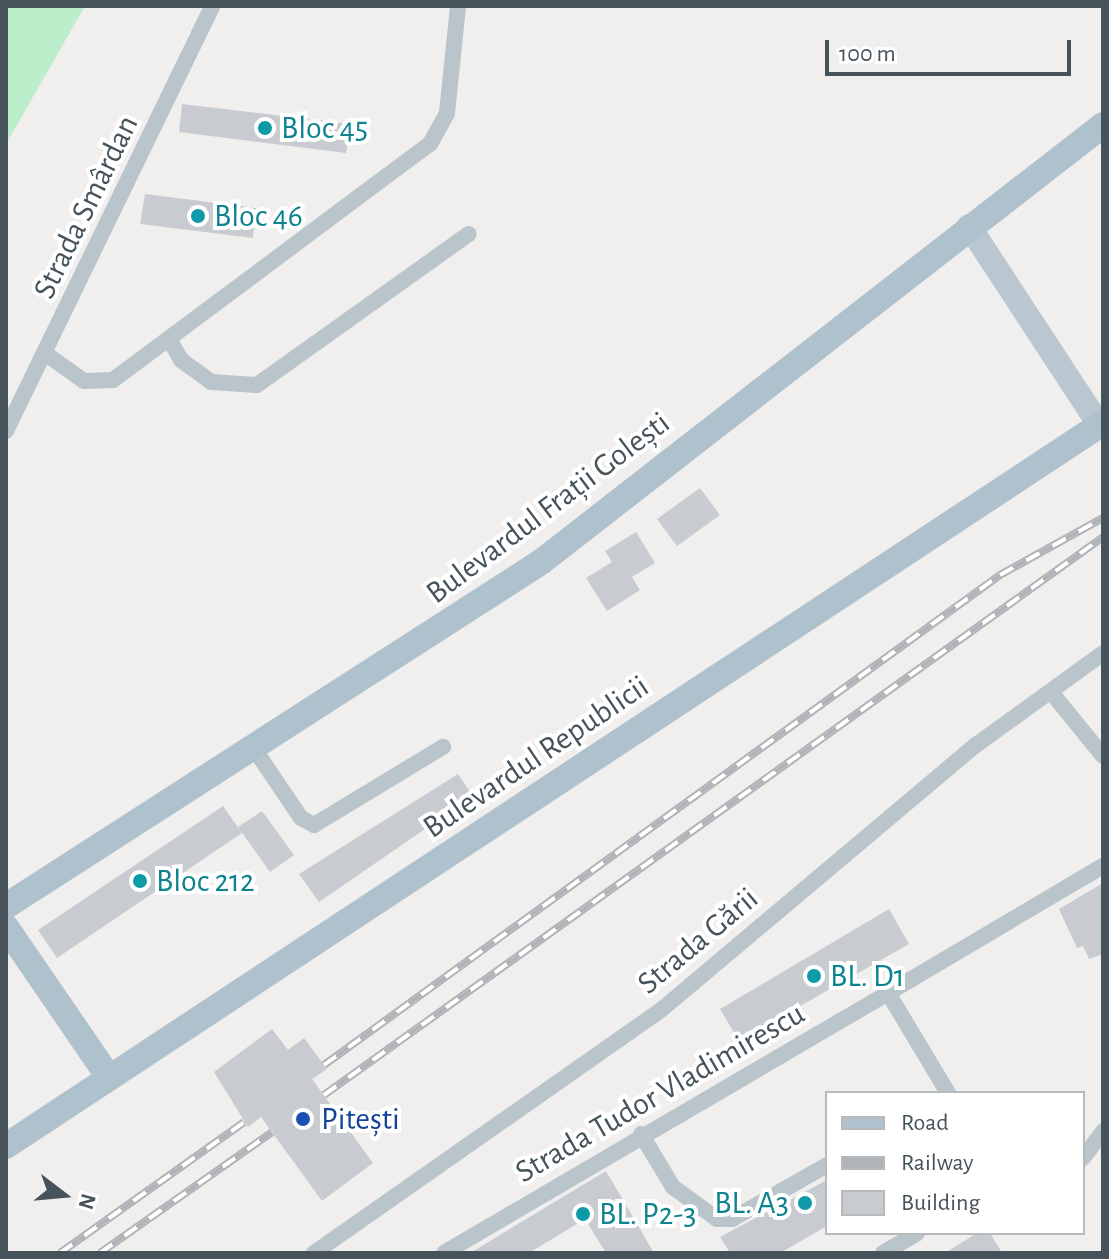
<!DOCTYPE html>
<meta charset="utf-8">
<style>
body{margin:0}
#map{position:relative;width:1109px;height:1259px;overflow:hidden;background:#f1eeee;font-family:"Alegreya Sans",sans-serif}
div>[style]{position:absolute}
[style*='--x']{left:calc(var(--x)*1px);top:calc(var(--y)*1px);width:calc(var(--w)*1px);rotate:calc(var(--a)*1deg)}
.green>*{inset:0;background:#bceecb}
.building>*{inset:0;background:#c8ccd1}
.street>*{height:16px;margin:-8px;padding:0 8px;transform-origin:8px;border-radius:8px;background:#b9c4cb}
.secondary>*{height:24px;margin:-12px;padding:0 12px;transform-origin:12px;border-radius:12px;background:#bac7d0}
.primary>*{height:26px;margin:-13px;padding:0 13px;transform-origin:13px;border-radius:13px;background:#aec1cd}
.rail>*{height:8px;margin-top:-4px;transform-origin:0;background:repeating-linear-gradient(90deg,#fff 0 15px,#b0b4b8 0 30px);box-sizing:border-box;border-block:2px solid #b0b4b8}
.dots>*{width:22px;height:22px;translate:-50% -50%;box-sizing:border-box;border:4px solid #fff;border-radius:50%}
span{translate:-50% -50%;white-space:nowrap;text-align:center;line-height:1.15;-webkit-text-stroke:8px #fff;paint-order:stroke}
.culture-label{font-size:32px;color:#0d838f}
.left{translate:0 -50%;text-align:left}
.right{translate:-100% -50%;text-align:right}
.street-label{font-size:32px;color:#46535b}
.transit-label{font-size:32px;color:#164399}
.frame{position:absolute;inset:0;border:8px solid #46535b;pointer-events:none}
.legend{position:absolute;left:825px;top:1091px;width:260px;height:144px;box-sizing:border-box;background:#fff;border:2px solid #b5babd;margin:0;padding:10px 14px;list-style:none;font-size:24px;color:#46535b}
.legend li{display:flex;align-items:center;gap:16px;height:40px}
.legend b{width:40px;border:2px solid #b5babd}
.north{position:absolute;left:24px;top:1155px;width:80px;height:80px;-webkit-text-stroke:6px #fff;paint-order:stroke;rotate:106deg;font-size:22px;font-weight:700;line-height:32px;text-align:center;color:#46535b}
.north::after{content:'';display:block;margin:auto;width:28px;height:36px;background:#46535b;clip-path:polygon(50% 0,100% 100%,50% 72%,0 100%)}
.scale{position:absolute;left:825px;top:40px;width:246px;height:36px;box-sizing:border-box;border:4px solid #46535b;border-top:0;padding-left:10px;font-size:24px;line-height:28px;white-space:nowrap;color:#46535b;-webkit-text-stroke:6px #fff;paint-order:stroke}
</style>
<div id="map">
<div class="green">
<div style="clip-path:polygon(6px 6px,85px 6px,6px 144px)"></div>
</div>
<div class="building">
<div style="clip-path:polygon(182px 104px,351px 124px,346px 153px,179px 132px)"></div>
<div style="clip-path:polygon(145px 194px,256px 208px,253px 238px,140px 224px)"></div>
<div style="clip-path:polygon(700px 488px,720px 515px,677px 546px,657px 519px)"></div>
<div style="clip-path:polygon(636px 532px,655px 563px,632px 577px,640px 590px,607px 611px,586px 578px,612px 562px,605px 551px)"></div>
<div style="clip-path:polygon(458px 774px,473px 796px,319px 902px,299px 874px)"></div>
<div style="clip-path:polygon(223px 806px,242px 833px,57px 958px,38px 930px)"></div>
<div style="clip-path:polygon(262px 811px,294px 855px,270px 872px,238px 827px)"></div>
<div style="clip-path:polygon(1103px 883px,1103px 954px,1089px 959px,1083px 946px,1077px 948px,1059px 909px)"></div>
<div style="clip-path:polygon(889px 909px,909px 944px,739px 1041px,720px 1009px)"></div>
<div style="clip-path:polygon(272px 1029px,288px 1050px,304px 1038px,327px 1069px,312px 1079px,373px 1163px,322px 1201px,261px 1117px,248px 1127px,214px 1072px)"></div>
<div style="clip-path:polygon(606px 1171px,654px 1253px,606px 1253px,585px 1219px,529px 1253px,470px 1253px)"></div>
<div style="clip-path:polygon(827px 1180px,827px 1226px,780px 1253px,730px 1253px,720px 1237px)"></div>
<div style="clip-path:polygon(977px 1233px,990px 1233px,1002px 1253px,945px 1253px)"></div>
</div>
<div class="street">
<div style="--x:169;--y:339;--w:24;--a:60"></div>
<div style="--x:181;--y:360;--w:37;--a:36"></div>
<div style="--x:211;--y:382;--w:46;--a:3.7"></div>
<div style="--x:257;--y:385;--w:260;--a:-35.5"></div>
<div style="--x:46;--y:354;--w:47;--a:35.4"></div>
<div style="--x:84;--y:381;--w:29;--a:-2"></div>
<div style="--x:113;--y:380;--w:395;--a:-36.7"></div>
<div style="--x:430;--y:144;--w:35;--a:-61"></div>
<div style="--x:447;--y:113;--w:108;--a:-84.1"></div>
<div style="--x:6;--y:431;--w:472;--a:-64.1"></div>
<div style="--x:1051;--y:692;--w:82;--a:50.9"></div>
<div style="--x:255;--y:750;--w:82;--a:55.9"></div>
<div style="--x:301;--y:818;--w:15;--a:28"></div>
<div style="--x:314;--y:825;--w:151;--a:-31.2"></div>
<div style="--x:888;--y:993;--w:250;--a:-30.6"></div>
<div style="--x:641;--y:1134;--w:62;--a:58.9"></div>
<div style="--x:673;--y:1187;--w:54;--a:36"></div>
<div style="--x:717;--y:1219;--w:15;--a:0"></div>
<div style="--x:732;--y:1219;--w:109;--a:-29.6"></div>
<div style="--x:1083;--y:1158;--w:34;--a:-53"></div>
<div style="--x:314;--y:1253;--w:424;--a:-35"></div>
<div style="--x:661;--y:1010;--w:412;--a:-40.1"></div>
<div style="--x:976;--y:745;--w:157;--a:-35.9"></div>
<div style="--x:444;--y:1253;--w:515;--a:-30.35"></div>
<div style="--x:888;--y:993;--w:117;--a:59"></div>
<div style="--x:883;--y:1253;--w:39;--a:-30"></div>
</div>
<div class="secondary">
<div style="--x:969;--y:226;--w:238;--a:56.8"></div>
</div>
<div class="primary">
<div style="--x:6;--y:906;--w:636;--a:-32.74"></div>
<div style="--x:541;--y:562;--w:712;--a:-37.87"></div>
<div style="--x:6;--y:927;--w:181;--a:55.6"></div>
<div style="--x:6;--y:1146;--w:1314;--a:-33.39"></div>
</div>
<div class="rail">
<div style="--x:324;--y:1065;--w:835;--a:-35.94"></div>
<div style="--x:1000;--y:575;--w:118;--a:-29"></div>
<div style="--x:324;--y:1095;--w:958;--a:-35.61"></div>
<div style="--x:60;--y:1253;--w:226;--a:-35.4"></div>
<div style="--x:100;--y:1253;--w:210;--a:-35.1"></div>
</div>
<div class="dots">
<div style="left:265px;top:128px;background:#0f9aa8"></div>
<div style="left:198px;top:216px;background:#0f9aa8"></div>
<div style="left:140px;top:881px;background:#0f9aa8"></div>
<div style="left:814px;top:976px;background:#0f9aa8"></div>
<div style="left:303px;top:1119px;background:#1a4fb4"></div>
<div style="left:805px;top:1203px;background:#0f9aa8"></div>
<div style="left:583px;top:1214px;background:#0f9aa8"></div>
</div>
<div class="culture-label">
<span class="left" style="left:281px;top:128px">Bloc 45</span>
<span class="left" style="left:214px;top:216px">Bloc 46</span>
<span class="left" style="left:156px;top:881px">Bloc 212</span>
<span class="left" style="left:830px;top:976px">BL. D1</span>
<span class="right" style="left:789px;top:1203px">BL. A3</span>
<span class="left" style="left:599px;top:1214px">BL. P2-3</span>
</div>
<div class="street-label">
<span style="left:86px;top:207px;rotate:-64deg">Strada Smârdan</span>
<span style="left:548px;top:508px;rotate:-37deg">Bulevardul Frații Golești</span>
<span style="left:536px;top:757px;rotate:-34deg">Bulevardul Republicii</span>
<span style="left:698px;top:941px;rotate:-40deg">Strada Gării</span>
<span style="left:660px;top:1093px;rotate:-30deg">Strada Tudor Vladimirescu</span>
</div>
<div class="transit-label">
<span class="left" style="left:321px;top:1119px">Pitești</span>
</div>
<div class="frame"></div>
<ul class="legend">
<li><b style="height:10px;background:#aec1cd"></b>Road</li>
<li><b style="height:10px;background:#b0b4b8"></b>Railway</li>
<li><b style="height:22px;background:#c8ccd1"></b>Building</li>
</ul>
<div class="north">N</div>
<div class="scale">100 m</div>
</div>
